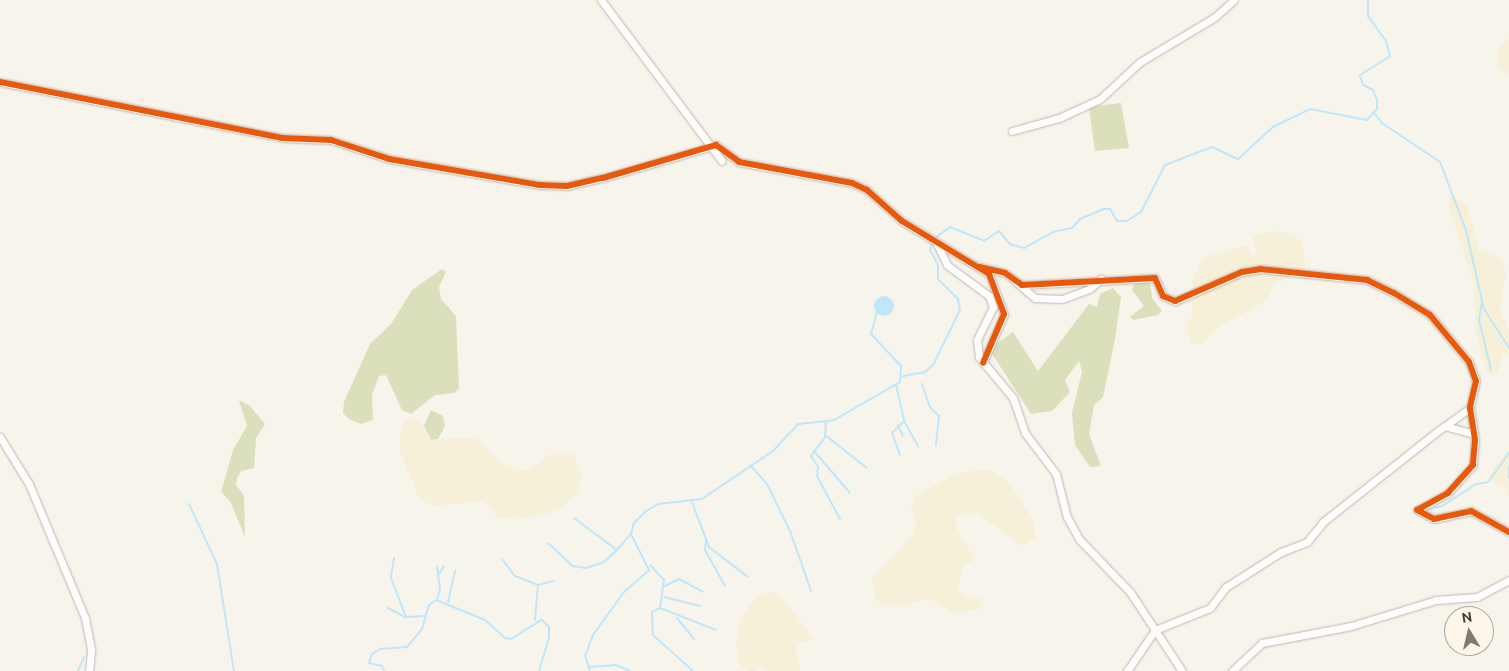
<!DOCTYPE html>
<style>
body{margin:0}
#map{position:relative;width:1509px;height:671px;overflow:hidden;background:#f7f4ec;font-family:Ubuntu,sans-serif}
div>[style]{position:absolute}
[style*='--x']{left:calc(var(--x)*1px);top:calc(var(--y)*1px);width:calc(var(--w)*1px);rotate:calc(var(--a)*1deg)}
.green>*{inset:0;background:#dcdfbb}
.sand>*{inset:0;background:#f6f0d8}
.water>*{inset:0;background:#bfe7f9}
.round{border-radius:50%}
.stream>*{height:2px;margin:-1px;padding:0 1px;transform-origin:1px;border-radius:1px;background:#bfe7f9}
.roads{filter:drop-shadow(0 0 1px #bab8b2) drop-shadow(0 0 1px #bab8b2)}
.street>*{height:7px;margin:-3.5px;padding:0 3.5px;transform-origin:3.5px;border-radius:3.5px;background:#fefdfc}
.cycleway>*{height:6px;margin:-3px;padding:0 3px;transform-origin:3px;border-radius:3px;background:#e8590c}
span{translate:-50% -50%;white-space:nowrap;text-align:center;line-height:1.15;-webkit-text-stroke:4px #fcf5e8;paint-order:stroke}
.north{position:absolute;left:1444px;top:606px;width:50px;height:50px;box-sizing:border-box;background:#fcf5e8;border:1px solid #afaaa0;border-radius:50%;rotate:351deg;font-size:14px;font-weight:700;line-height:20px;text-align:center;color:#3c3934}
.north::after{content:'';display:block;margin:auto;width:18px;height:22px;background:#7d7a74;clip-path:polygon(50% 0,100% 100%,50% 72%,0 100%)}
</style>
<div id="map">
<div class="green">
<div style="clip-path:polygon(1121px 103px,1129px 148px,1095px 151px,1089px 107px)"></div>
<div style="clip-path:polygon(442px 269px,446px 272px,439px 287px,441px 299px,456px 316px,459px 388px,454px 393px,435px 395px,411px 414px,402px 410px,386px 375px,379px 376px,372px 395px,373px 420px,361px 424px,349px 419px,343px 413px,344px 402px,370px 344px,392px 323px,412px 290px)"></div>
<div style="clip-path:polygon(1136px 280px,1150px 281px,1152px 298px,1162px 311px,1158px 315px,1133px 320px,1130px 317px,1144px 306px,1132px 290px)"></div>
<div style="clip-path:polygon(1113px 288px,1121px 297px,1115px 339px,1103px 397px,1094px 405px,1089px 434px,1101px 466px,1090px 467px,1075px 445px,1072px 413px,1082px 372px,1079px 361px,1065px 380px,1070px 392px,1052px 411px,1031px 414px,989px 349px,1013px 332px,1038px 371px,1089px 304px,1097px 307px,1100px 294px)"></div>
<div style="clip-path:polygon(239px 400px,250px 406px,265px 424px,256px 438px,254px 468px,241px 471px,237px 478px,236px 485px,244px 496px,245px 537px,230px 501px,221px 492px,233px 450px,247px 426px)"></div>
<div style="clip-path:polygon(431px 410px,443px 416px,445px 426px,438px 439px,431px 440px,424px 426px)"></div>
</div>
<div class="sand">
<div style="clip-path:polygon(1509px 38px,1509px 74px,1501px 71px,1497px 63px,1498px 48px)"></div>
<div style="clip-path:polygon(1451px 195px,1467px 206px,1479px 250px,1499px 257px,1506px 271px,1500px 310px,1509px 330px,1509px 356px,1503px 352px,1498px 372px,1492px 376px,1487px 372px,1476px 337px,1474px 284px,1448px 206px)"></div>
<div style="clip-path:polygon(1281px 231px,1303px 241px,1306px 280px,1297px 276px,1275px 283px,1266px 301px,1215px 329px,1204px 344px,1191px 344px,1185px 325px,1192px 317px,1193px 277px,1202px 258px,1247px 245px,1252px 256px,1257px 254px,1252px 235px)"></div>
<div style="clip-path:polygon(411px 418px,419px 419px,431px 440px,477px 437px,501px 463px,519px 470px,531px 469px,553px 452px,573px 454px,582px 475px,577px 492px,557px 511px,520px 519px,497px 518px,489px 505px,481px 501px,436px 506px,427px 503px,418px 496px,400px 451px,401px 425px)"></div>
<div style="clip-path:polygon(1509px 449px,1509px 497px,1505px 486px,1492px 481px,1489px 475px)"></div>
<div style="clip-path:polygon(974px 470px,990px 470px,1009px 482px,1033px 519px,1036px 538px,1022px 546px,976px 512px,956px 517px,956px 527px,974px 559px,963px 567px,958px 589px,964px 596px,982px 597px,985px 603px,979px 609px,955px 614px,928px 598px,897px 608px,876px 601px,872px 577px,912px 536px,916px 524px,911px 509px,916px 496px,952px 476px)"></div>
<div style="clip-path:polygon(772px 592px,783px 598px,814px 639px,798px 644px,796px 654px,801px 671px,769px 671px,761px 666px,757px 671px,747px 671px,739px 663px,736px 643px,740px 620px,753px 601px,762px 593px)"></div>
</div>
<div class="water">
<div class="round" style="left:874px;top:296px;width:20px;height:20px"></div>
</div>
<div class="stream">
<div style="--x:1375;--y:114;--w:11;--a:52"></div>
<div style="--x:1382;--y:123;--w:70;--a:33.9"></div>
<div style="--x:1440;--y:162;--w:73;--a:69.1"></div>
<div style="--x:1466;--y:230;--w:81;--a:77.2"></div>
<div style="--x:1484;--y:309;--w:46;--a:57.3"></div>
<div style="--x:935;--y:238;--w:19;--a:-36"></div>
<div style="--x:950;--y:227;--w:37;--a:22"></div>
<div style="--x:984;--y:241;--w:18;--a:-34"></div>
<div style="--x:999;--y:231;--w:17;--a:50"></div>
<div style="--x:1010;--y:244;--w:15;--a:16"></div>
<div style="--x:1024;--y:248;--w:33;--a:-29"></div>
<div style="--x:1053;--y:232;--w:19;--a:-12"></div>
<div style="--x:1072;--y:228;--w:12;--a:-48"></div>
<div style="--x:1080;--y:219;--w:25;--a:-23"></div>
<div style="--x:1103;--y:209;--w:7;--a:0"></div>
<div style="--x:1110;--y:209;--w:14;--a:60"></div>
<div style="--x:1117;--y:221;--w:10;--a:0"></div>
<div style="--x:1127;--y:221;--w:17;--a:-33"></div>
<div style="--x:1141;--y:212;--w:53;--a:-62.9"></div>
<div style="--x:1165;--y:165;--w:50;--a:-21"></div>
<div style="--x:1212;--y:147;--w:29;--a:25"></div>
<div style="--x:1238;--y:159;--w:47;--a:-42.4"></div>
<div style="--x:1273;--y:127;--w:41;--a:-25.9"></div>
<div style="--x:1310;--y:109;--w:58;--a:10.9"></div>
<div style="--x:1367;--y:120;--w:15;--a:-48"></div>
<div style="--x:1377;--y:109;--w:9;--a:-90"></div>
<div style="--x:1377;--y:100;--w:11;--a:-112"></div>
<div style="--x:1373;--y:90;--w:11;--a:-153"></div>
<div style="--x:1363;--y:85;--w:10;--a:-107"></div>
<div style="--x:1360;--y:75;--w:36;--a:-32"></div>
<div style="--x:1390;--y:56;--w:16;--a:-105"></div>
<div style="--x:1386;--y:41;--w:31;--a:-126"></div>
<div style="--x:1368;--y:16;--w:16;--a:-90"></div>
<div style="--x:1482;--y:301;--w:19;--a:99"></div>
<div style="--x:1479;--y:320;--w:51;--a:76.5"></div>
<div style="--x:903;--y:376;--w:22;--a:-10"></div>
<div style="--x:925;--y:372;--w:11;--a:-41"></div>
<div style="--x:933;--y:365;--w:61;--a:-63.9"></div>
<div style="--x:960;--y:310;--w:11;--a:-100"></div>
<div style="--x:958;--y:299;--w:28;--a:-135"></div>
<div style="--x:938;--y:279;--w:14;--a:-90"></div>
<div style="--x:938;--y:265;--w:17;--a:-118"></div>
<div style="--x:930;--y:250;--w:8;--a:-76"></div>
<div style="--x:922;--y:384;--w:24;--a:71"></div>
<div style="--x:930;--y:407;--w:13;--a:45"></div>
<div style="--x:939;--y:416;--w:29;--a:96"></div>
<div style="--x:896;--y:385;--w:37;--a:77"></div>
<div style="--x:904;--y:421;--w:17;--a:135"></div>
<div style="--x:892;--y:433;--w:23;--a:70"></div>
<div style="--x:826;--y:421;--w:16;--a:94"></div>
<div style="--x:825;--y:437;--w:24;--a:126"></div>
<div style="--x:811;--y:456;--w:13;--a:58"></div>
<div style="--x:818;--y:467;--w:9;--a:96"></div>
<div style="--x:817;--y:476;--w:49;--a:61.9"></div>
<div style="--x:904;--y:421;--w:29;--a:61"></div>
<div style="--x:898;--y:425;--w:12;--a:66"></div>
<div style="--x:825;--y:435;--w:53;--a:38.2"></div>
<div style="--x:814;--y:451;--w:55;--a:49.4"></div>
<div style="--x:750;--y:465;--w:25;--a:48"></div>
<div style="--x:767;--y:484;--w:52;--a:63.9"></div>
<div style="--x:790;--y:531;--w:64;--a:70.7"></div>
<div style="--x:1509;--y:467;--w:11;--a:90"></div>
<div style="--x:692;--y:502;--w:48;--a:69.3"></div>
<div style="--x:709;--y:547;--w:49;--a:37.6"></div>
<div style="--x:189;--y:504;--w:66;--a:65"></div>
<div style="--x:217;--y:564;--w:108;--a:81"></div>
<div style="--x:1427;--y:510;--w:16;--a:-15"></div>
<div style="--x:1442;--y:506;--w:40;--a:-32.9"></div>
<div style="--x:1476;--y:484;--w:12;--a:-9"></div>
<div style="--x:1488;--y:482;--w:36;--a:-54"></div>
<div style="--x:574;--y:518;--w:54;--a:36.7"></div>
<div style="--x:617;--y:550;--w:21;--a:-49"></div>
<div style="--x:706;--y:541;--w:9;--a:96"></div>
<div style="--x:705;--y:550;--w:41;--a:60.9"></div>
<div style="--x:548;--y:543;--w:34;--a:43"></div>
<div style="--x:573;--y:566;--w:13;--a:9"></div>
<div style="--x:586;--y:568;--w:19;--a:-18"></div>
<div style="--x:604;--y:562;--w:18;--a:-43"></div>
<div style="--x:394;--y:558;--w:20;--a:99"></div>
<div style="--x:391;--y:578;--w:42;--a:69"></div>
<div style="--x:406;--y:617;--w:18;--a:-3"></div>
<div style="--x:502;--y:559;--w:21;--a:53"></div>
<div style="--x:515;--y:576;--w:25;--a:21"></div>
<div style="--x:538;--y:585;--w:35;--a:95"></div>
<div style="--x:650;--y:565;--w:21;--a:47"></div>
<div style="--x:664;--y:580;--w:28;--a:98"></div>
<div style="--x:660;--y:608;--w:60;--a:21.4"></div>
<div style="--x:439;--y:574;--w:9;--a:-58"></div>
<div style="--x:538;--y:585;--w:16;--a:-15"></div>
<div style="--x:665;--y:586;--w:16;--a:-27"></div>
<div style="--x:679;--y:579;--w:27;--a:28"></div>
<div style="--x:664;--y:597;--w:37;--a:14"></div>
<div style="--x:437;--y:599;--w:9;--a:-72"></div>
<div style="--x:440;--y:590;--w:23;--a:-97"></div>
<div style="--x:448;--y:602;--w:32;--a:-77"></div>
<div style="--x:388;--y:608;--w:19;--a:28"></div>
<div style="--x:660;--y:608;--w:9;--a:153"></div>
<div style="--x:652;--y:612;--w:23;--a:88"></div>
<div style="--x:653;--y:635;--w:54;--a:42"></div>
<div style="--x:677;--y:618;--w:27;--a:51"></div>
<div style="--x:589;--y:667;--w:27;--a:-4"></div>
<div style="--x:616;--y:665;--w:15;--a:23"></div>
<div style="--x:78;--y:671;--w:15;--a:-67"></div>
<div style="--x:384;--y:671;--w:5;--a:-112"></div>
<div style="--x:382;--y:666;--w:13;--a:-167"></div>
<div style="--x:369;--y:663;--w:9;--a:-72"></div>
<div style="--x:372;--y:654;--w:9;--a:-32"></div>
<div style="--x:380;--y:649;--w:27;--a:-4"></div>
<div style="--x:407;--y:647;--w:23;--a:-50"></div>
<div style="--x:422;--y:629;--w:25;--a:-74"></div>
<div style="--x:429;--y:605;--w:9;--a:-36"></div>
<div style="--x:436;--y:600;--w:53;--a:22.2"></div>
<div style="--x:485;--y:620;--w:27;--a:42"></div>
<div style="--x:505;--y:638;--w:6;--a:9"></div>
<div style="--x:511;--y:639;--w:36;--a:-32"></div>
<div style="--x:542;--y:620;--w:10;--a:45"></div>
<div style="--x:549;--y:627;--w:10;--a:90"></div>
<div style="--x:549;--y:637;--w:35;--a:106"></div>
<div style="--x:590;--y:671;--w:16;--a:-108"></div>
<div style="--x:585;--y:656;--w:22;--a:-69"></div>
<div style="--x:593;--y:635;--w:53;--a:-54.2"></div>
<div style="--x:624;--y:592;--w:33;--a:-41"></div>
<div style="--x:649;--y:570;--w:40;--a:-116.6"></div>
<div style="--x:631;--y:534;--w:11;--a:-75"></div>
<div style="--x:634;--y:523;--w:17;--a:-45"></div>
<div style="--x:646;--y:511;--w:14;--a:-30"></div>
<div style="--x:658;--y:504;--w:44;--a:-6.5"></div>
<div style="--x:702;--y:499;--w:86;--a:-34.1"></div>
<div style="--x:773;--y:451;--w:37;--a:-47"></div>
<div style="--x:798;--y:424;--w:36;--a:-6"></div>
<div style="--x:834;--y:420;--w:76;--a:-29.9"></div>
<div style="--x:900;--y:382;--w:16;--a:-86"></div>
<div style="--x:901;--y:366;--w:44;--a:-133.2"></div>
<div style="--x:871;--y:334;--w:23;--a:-75"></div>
</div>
<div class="roads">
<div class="street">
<div style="--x:601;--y:0;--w:201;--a:53.1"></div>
<div style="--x:0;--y:82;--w:288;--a:11.2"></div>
<div style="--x:282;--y:138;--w:49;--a:2.3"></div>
<div style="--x:331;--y:140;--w:61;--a:18.1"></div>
<div style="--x:389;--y:159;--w:152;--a:9.8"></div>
<div style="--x:539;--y:185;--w:28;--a:2"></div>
<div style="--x:567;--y:186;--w:37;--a:-13"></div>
<div style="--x:603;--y:178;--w:118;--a:-16.3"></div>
<div style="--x:716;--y:145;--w:29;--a:36"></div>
<div style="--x:739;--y:162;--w:115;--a:10.5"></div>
<div style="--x:852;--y:183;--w:17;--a:25"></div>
<div style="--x:867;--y:190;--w:47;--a:41.5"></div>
<div style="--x:902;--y:221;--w:102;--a:31.3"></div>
<div style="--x:989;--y:274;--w:43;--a:69.4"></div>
<div style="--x:1004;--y:314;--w:53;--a:113.2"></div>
<div style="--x:1012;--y:131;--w:49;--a:-15.5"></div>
<div style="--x:1059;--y:118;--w:45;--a:-24.9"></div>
<div style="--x:1100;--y:99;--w:54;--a:-42.8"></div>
<div style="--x:1140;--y:62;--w:87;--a:-31"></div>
<div style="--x:1215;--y:17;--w:25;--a:-42"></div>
<div style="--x:936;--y:242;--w:25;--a:64"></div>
<div style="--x:947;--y:265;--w:52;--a:36.4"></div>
<div style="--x:989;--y:296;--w:12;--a:70"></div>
<div style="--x:993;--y:307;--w:37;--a:116"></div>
<div style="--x:977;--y:340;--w:17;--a:83"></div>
<div style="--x:979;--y:357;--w:53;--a:50.3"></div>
<div style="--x:1013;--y:398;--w:37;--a:71"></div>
<div style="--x:1025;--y:433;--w:51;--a:52.9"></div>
<div style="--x:1056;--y:474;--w:44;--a:75.7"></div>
<div style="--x:1067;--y:517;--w:25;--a:61"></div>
<div style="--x:1079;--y:539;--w:74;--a:46.1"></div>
<div style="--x:1130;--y:592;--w:95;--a:56.6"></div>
<div style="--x:981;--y:267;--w:25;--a:14"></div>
<div style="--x:1005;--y:273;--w:21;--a:35"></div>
<div style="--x:1022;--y:285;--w:133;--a:-3"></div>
<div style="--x:1155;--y:278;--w:20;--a:66"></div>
<div style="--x:1163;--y:296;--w:13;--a:23"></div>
<div style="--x:1175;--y:301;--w:73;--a:-23.4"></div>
<div style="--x:1242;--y:272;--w:18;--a:-9"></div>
<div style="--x:1260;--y:269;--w:108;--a:5.9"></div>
<div style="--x:1367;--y:280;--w:30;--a:26"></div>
<div style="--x:1394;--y:293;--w:42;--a:31.4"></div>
<div style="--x:1430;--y:315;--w:61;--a:50.3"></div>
<div style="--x:1469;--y:362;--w:20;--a:70"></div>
<div style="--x:1476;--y:381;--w:28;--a:103"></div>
<div style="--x:1470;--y:408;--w:32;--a:81"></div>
<div style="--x:1475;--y:440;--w:25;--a:95"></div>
<div style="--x:1473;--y:465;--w:38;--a:132"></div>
<div style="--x:1448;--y:493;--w:35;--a:151"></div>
<div style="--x:1417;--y:510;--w:19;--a:28"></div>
<div style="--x:1434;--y:519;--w:38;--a:-12"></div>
<div style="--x:1471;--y:511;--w:43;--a:28.9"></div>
<div style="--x:1016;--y:282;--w:25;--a:40"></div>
<div style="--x:1035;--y:298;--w:27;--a:2"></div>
<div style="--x:1062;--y:299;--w:29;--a:-20"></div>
<div style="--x:1089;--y:289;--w:16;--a:-40"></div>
<div style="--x:1445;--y:426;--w:31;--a:-36"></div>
<div style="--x:0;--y:437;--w:55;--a:58.3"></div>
<div style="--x:29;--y:484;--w:145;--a:67.3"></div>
<div style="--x:85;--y:618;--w:33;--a:79"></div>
<div style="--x:91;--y:650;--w:21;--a:95"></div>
<div style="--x:1127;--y:671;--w:50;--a:-55.7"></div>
<div style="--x:1155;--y:630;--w:59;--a:-21.8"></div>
<div style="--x:1210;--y:608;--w:26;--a:-53"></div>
<div style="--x:1226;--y:587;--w:65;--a:-32.5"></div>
<div style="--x:1281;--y:552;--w:28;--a:-21"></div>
<div style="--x:1307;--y:542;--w:26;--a:-51"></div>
<div style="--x:1323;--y:522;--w:148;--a:-38.4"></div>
<div style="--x:1439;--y:430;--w:7;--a:-34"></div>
<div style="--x:1445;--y:426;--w:30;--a:15"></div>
<div style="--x:1232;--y:671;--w:41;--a:-43"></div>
<div style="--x:1262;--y:643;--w:91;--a:-10.8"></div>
<div style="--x:1351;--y:626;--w:89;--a:-17"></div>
<div style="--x:1436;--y:600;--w:41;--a:-4.2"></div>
<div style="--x:1477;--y:597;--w:36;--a:-28"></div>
</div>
</div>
<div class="cycleway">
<div style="--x:0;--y:82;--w:288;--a:11.2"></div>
<div style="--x:282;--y:138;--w:49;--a:2.3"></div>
<div style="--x:331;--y:140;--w:61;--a:18.1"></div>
<div style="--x:389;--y:159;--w:152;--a:9.8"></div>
<div style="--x:539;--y:185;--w:28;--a:2"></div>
<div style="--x:567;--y:186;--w:37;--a:-13"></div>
<div style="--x:603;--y:178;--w:118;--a:-16.3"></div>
<div style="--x:716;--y:145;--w:29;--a:36"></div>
<div style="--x:739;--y:162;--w:115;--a:10.5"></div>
<div style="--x:852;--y:183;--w:17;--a:25"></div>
<div style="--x:867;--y:190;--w:47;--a:41.5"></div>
<div style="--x:902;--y:221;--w:102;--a:31.3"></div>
<div style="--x:989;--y:274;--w:43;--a:69.4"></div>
<div style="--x:1004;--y:314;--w:53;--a:113.2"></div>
<div style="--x:980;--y:267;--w:26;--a:13"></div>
<div style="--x:1005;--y:273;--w:21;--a:35"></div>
<div style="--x:1022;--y:285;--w:133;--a:-3"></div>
<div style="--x:1155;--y:278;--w:20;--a:66"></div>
<div style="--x:1163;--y:296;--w:13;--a:23"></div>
<div style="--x:1175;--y:301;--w:73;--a:-23.4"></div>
<div style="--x:1242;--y:272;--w:18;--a:-9"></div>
<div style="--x:1260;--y:269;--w:108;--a:5.9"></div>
<div style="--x:1367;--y:280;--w:30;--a:26"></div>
<div style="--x:1394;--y:293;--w:42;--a:31.4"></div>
<div style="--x:1430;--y:315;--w:61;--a:50.3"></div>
<div style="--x:1469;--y:362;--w:20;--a:70"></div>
<div style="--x:1476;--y:381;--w:28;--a:103"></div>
<div style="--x:1470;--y:408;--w:32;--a:81"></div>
<div style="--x:1475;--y:440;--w:25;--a:95"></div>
<div style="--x:1473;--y:465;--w:38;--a:132"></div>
<div style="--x:1448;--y:493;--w:35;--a:151"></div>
<div style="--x:1417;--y:510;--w:19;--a:28"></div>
<div style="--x:1434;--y:519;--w:38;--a:-12"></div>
<div style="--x:1471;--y:511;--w:43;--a:28.9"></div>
</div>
<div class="north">N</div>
</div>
